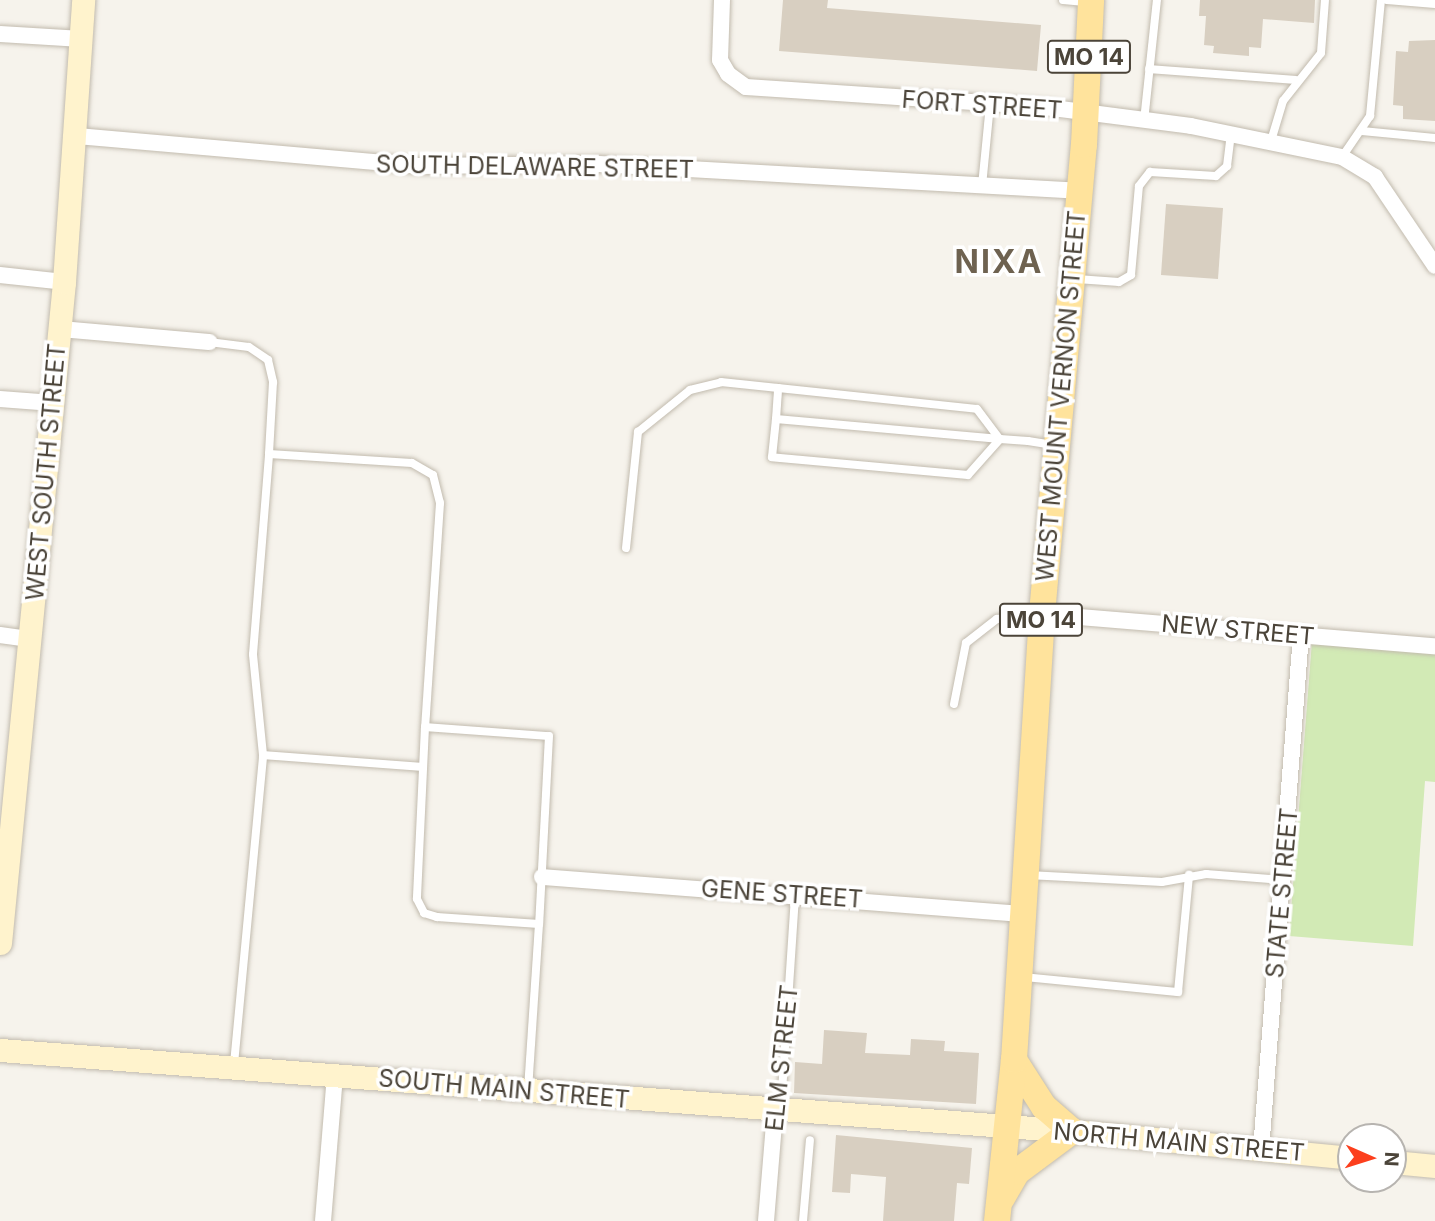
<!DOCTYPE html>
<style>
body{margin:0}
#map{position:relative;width:1435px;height:1221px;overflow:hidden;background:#f6f3ec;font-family:Inter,sans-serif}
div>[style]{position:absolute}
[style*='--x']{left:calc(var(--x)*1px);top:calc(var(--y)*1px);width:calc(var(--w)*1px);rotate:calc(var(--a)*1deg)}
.green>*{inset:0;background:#d2eab5}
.building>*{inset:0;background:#d8cfc1}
.roads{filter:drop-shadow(0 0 2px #c2bbae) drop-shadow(0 0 2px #c2bbae)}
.lane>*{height:8px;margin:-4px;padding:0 4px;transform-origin:4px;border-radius:4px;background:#fff}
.street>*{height:16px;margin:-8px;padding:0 8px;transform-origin:8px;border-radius:8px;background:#fff}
.secondary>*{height:23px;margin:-11.5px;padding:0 11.5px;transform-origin:11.5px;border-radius:11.5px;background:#fff3cd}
.primary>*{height:26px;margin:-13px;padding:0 13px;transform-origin:13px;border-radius:13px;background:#ffe39c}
span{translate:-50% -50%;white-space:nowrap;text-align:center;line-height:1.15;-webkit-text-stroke:7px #fff;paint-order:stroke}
.shield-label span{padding:2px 5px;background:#fff;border:2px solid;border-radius:5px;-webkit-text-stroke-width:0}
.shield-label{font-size:23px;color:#4b4439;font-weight:700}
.street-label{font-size:24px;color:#4b4439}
.district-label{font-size:32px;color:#6e6250;font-weight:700;letter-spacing:2px}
.north{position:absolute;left:1337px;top:1123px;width:70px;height:70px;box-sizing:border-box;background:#fff;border:2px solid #b7b4b0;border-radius:50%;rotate:93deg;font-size:19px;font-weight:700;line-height:28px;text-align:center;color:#4b4439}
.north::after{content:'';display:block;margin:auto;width:24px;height:32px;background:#fc3f1d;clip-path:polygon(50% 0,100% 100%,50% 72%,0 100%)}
</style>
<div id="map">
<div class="green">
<div style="clip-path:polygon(1312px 641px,1435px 653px,1435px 782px,1425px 781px,1413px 946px,1289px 936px)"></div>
</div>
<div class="building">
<div style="clip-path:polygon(783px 0,828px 0,827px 8px,1041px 25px,1037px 71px,779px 51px)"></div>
<div style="clip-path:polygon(1200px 0,1315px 0,1314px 23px,1263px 19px,1261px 48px,1249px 47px,1249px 56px,1213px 53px,1214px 46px,1204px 45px,1206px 16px,1199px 16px)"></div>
<div style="clip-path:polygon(1435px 40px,1435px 121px,1403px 119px,1403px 106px,1393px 105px,1396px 51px,1408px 52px,1409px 41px)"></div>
<div style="clip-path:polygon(1166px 204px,1223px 208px,1218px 279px,1161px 275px)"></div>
<div style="clip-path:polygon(824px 1030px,867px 1033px,865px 1053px,910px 1055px,911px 1039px,945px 1041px,944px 1051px,979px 1053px,976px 1104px,794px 1093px,795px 1062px,822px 1064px)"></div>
<div style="clip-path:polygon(836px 1135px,972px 1148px,969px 1184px,957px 1183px,954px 1221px,883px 1221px,886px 1177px,851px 1174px,850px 1193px,832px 1192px)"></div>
</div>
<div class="roads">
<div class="lane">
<div style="--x:1063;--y:0;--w:25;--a:5"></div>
<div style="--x:1387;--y:0;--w:48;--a:4.8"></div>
<div style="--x:1149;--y:69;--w:147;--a:4.3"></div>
<div style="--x:1144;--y:121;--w:122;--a:-83.9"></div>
<div style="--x:1362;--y:131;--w:73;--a:5.5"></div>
<div style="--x:1271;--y:141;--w:42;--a:-73.3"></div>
<div style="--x:1283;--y:101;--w:61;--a:-51.6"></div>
<div style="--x:1321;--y:53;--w:53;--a:-85.7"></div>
<div style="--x:1342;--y:157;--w:50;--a:-55.7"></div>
<div style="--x:1370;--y:116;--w:117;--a:-84.6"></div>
<div style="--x:982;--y:186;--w:82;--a:-84.4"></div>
<div style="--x:1077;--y:279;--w:42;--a:4.1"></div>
<div style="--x:1119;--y:282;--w:14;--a:-30"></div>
<div style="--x:1131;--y:275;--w:89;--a:-84.9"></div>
<div style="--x:1139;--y:186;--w:18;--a:-52"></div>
<div style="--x:1150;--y:172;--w:66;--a:3.5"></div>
<div style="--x:1216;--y:176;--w:15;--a:-42"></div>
<div style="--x:1227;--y:166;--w:33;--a:-83"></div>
<div style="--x:209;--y:342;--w:40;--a:7.1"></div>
<div style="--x:249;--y:347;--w:23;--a:34"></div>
<div style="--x:268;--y:360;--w:23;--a:77"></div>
<div style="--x:273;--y:382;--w:72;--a:93.2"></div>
<div style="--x:269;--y:454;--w:143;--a:3.6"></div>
<div style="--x:412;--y:463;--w:24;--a:30"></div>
<div style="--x:433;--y:475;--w:29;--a:76"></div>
<div style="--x:440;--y:503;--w:225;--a:93.8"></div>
<div style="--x:425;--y:727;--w:124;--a:4.2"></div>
<div style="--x:549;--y:736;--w:188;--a:93"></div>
<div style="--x:776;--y:419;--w:31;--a:-86"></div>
<div style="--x:1000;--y:439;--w:48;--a:131.6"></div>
<div style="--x:968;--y:475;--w:197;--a:-174.8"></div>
<div style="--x:772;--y:457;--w:38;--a:-84"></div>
<div style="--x:776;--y:419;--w:225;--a:5.1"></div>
<div style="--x:1000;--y:439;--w:28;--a:4"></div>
<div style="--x:1028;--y:441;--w:24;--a:9"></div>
<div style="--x:626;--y:548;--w:117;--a:-84.1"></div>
<div style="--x:638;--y:432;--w:67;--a:-38.9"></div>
<div style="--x:690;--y:390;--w:32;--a:-14"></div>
<div style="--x:721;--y:382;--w:257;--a:6"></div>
<div style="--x:977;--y:409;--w:38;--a:53"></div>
<div style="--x:954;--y:704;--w:62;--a:-78.9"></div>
<div style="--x:966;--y:643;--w:39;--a:-38"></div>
<div style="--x:997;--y:619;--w:42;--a:-6.8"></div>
<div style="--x:425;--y:727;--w:172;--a:92.7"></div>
<div style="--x:417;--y:899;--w:16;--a:63"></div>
<div style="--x:424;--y:913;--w:14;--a:17"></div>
<div style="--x:437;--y:917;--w:102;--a:3.9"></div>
<div style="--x:539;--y:924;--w:165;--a:93.8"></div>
<div style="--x:263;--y:755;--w:160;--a:4.3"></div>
<div style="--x:1028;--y:875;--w:134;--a:3"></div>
<div style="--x:1162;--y:882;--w:45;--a:-10.3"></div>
<div style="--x:1206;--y:874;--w:77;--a:4.5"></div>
<div style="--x:1024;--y:977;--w:155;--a:5.6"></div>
<div style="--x:1178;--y:992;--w:118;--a:-84.6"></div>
<div style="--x:234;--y:1064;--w:310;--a:-84.6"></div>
<div style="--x:263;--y:755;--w:101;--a:-95.7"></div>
<div style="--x:253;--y:654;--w:201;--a:-85.4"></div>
<div style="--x:781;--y:1107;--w:210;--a:-86.2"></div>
<div style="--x:803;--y:1221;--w:81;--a:-85.1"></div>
</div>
<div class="street">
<div style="--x:722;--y:0;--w:60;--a:91.9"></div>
<div style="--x:720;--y:60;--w:16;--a:60"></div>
<div style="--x:728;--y:74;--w:22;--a:36"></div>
<div style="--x:746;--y:87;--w:300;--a:3.8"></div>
<div style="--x:1045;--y:107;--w:147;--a:7.4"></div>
<div style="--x:1191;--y:126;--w:154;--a:11.6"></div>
<div style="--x:1342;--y:157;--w:39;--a:31"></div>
<div style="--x:1375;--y:177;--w:107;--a:56"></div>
<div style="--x:0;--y:34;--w:82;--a:3.5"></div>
<div style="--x:77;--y:136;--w:343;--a:5"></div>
<div style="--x:419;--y:166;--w:179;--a:-0.6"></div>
<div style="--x:598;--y:164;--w:482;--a:3.2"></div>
<div style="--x:0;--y:275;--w:64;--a:6.2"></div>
<div style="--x:60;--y:329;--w:150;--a:5"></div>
<div style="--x:0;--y:399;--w:53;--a:4.3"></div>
<div style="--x:1042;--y:614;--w:394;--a:4.7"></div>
<div style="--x:0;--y:635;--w:30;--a:8"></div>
<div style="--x:542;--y:877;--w:480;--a:4.4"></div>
<div style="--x:1261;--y:1150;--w:517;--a:-85.56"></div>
<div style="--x:323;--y:1221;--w:147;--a:-85.3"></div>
<div style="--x:766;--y:1221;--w:97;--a:-85.3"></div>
<div style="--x:774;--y:1124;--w:16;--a:-63"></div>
</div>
<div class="secondary">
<div style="--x:0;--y:943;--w:664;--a:-84.47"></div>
<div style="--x:64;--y:282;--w:283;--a:-86.1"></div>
<div style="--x:0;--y:1050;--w:1075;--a:4.32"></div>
<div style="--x:1072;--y:1131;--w:280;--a:5.5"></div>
<div style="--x:1393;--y:1162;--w:42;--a:5.4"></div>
</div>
<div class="primary">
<div style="--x:1002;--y:1198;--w:30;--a:-60"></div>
<div style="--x:1017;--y:1172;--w:69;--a:-36.7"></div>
<div style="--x:1072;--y:1131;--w:37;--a:-139"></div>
<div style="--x:1044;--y:1107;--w:56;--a:-122.6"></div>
<div style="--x:997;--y:1221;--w:162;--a:-84"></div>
<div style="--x:1014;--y:1060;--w:447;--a:-86.4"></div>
<div style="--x:1042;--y:614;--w:471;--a:-84.9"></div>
<div style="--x:1084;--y:145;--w:145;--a:-87.2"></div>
</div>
</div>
<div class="shield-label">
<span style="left:1089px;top:57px">MO 14</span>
<span style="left:1041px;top:620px">MO 14</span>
</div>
<div class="street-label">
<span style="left:982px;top:105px;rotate:4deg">FORT STREET</span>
<span style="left:535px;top:167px;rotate:1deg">SOUTH DELAWARE STREET</span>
<span style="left:1061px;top:396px;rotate:-85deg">WEST MOUNT VERNON STREET</span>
<span style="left:46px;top:472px;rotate:-85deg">WEST SOUTH STREET</span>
<span style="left:1238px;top:630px;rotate:5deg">NEW STREET</span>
<span style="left:1282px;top:893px;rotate:-85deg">STATE STREET</span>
<span style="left:782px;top:894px;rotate:4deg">GENE STREET</span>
<span style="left:782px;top:1058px;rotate:-84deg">ELM STREET</span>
<span style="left:504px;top:1089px;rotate:5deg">SOUTH MAIN STREET</span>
<span style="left:1179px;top:1142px;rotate:5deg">NORTH MAIN STREET</span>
</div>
<div class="district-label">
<span style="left:999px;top:262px">NIXA</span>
</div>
<div class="north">N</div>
</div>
